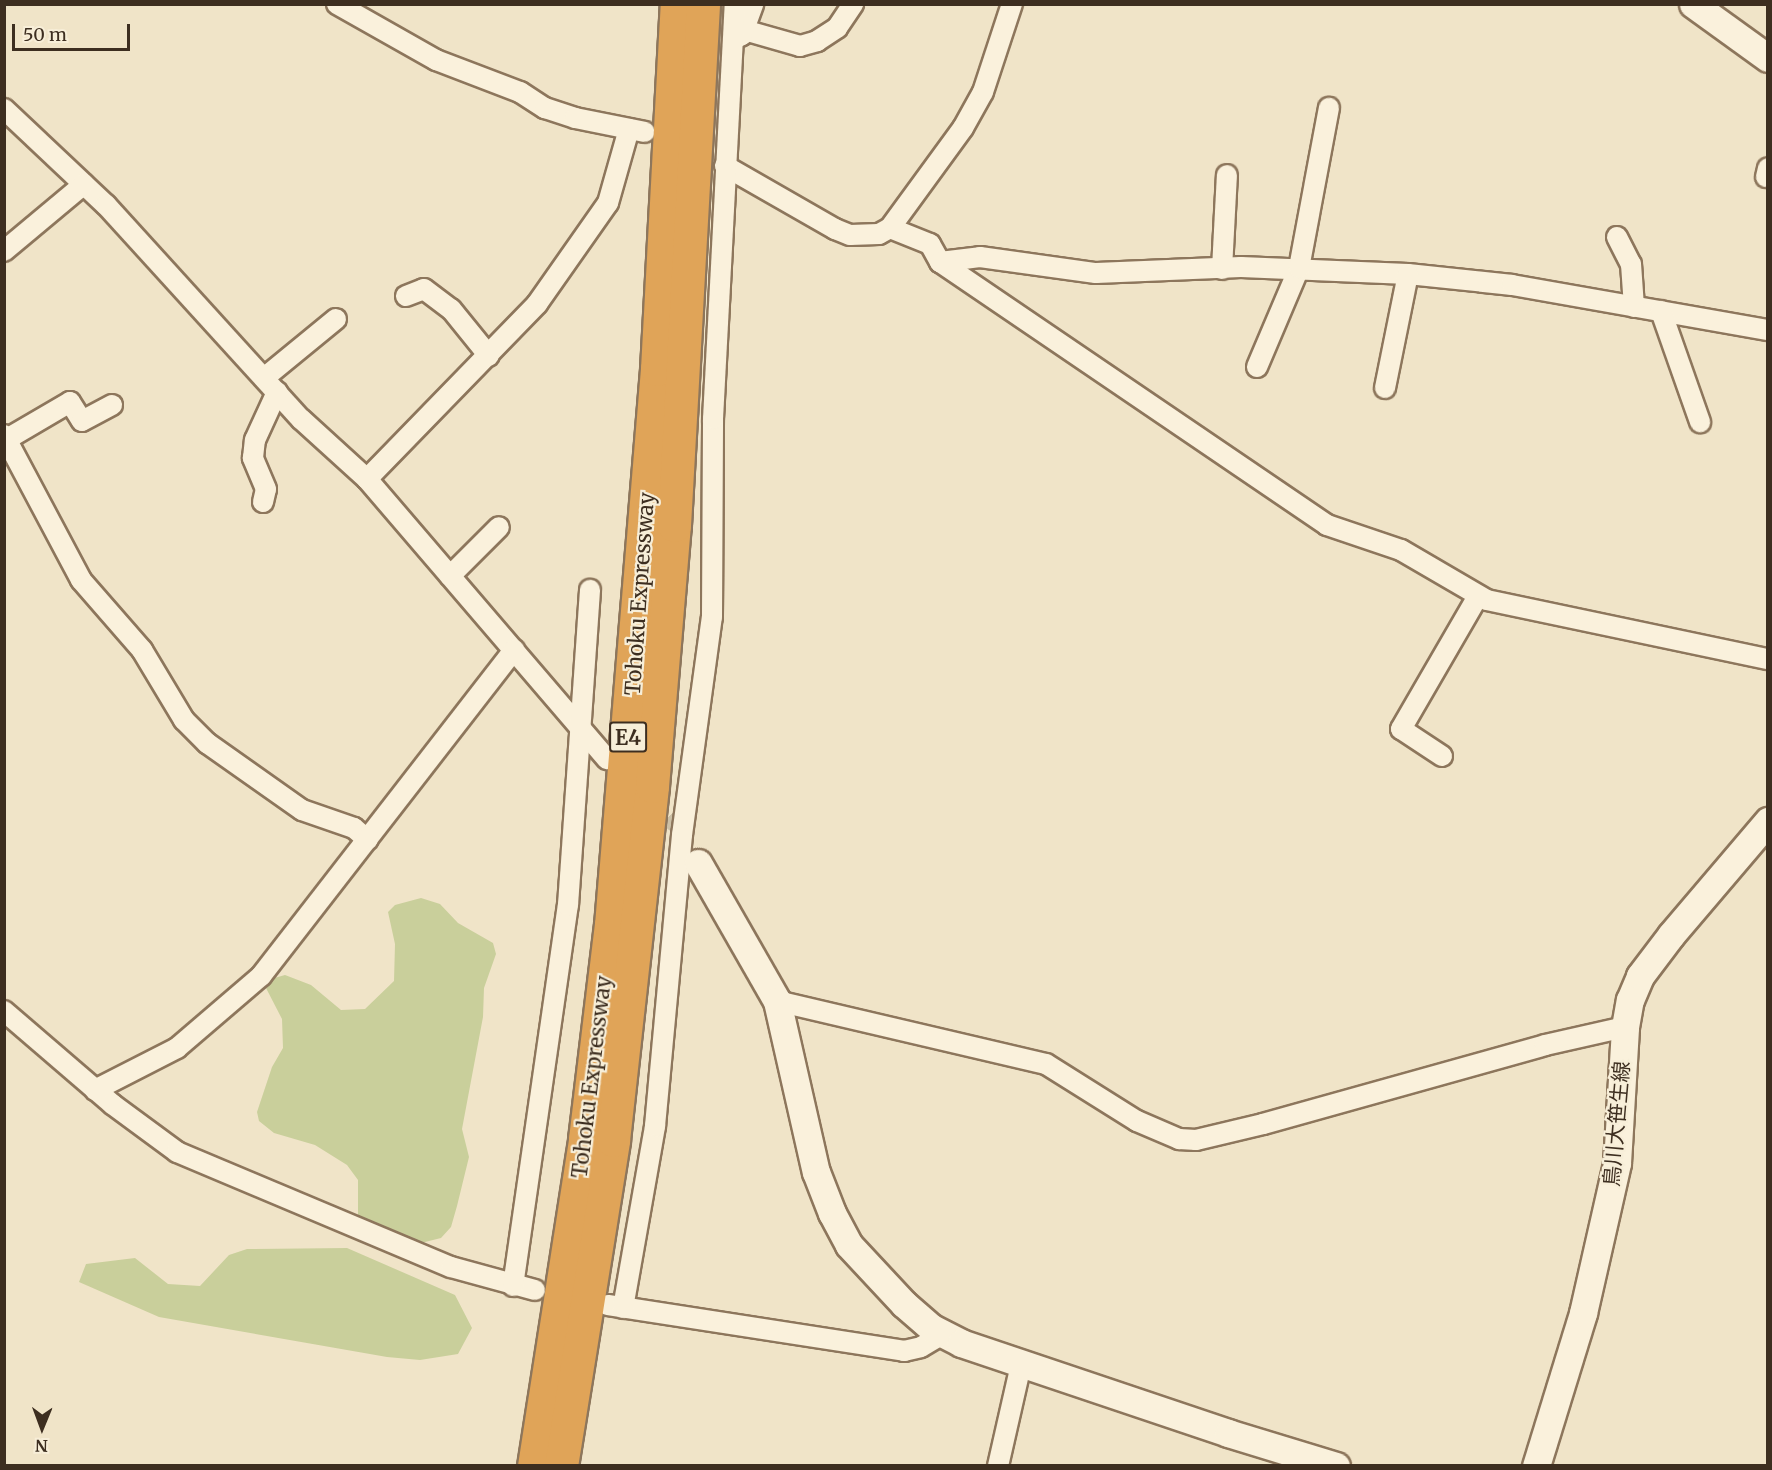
<!DOCTYPE html>
<html>
<head>
<meta charset="utf-8">
<style>
  body { margin:0 }
  #map { position:relative; width:1772px; height:1470px; overflow:hidden; background:#f0e4c8; font-family:Merriweather,"Noto Sans JP",serif }
  div>[style] { position:absolute }
  .green>* { inset:0; background:#c9cf9b }
  .street-tunnel>* { height:20px; margin-top:-10px; transform-origin:0; background:repeating-linear-gradient(90deg,#ccc0a6 0 20px,transparent 0 30px) }
  .roads { filter:drop-shadow(2px 0 #8d765c) drop-shadow(-2px 0 #8d765c) drop-shadow(0 2px #8d765c) drop-shadow(0 -2px #8d765c) }
  .street>* { height:20px; margin:-10px; padding:0 10px; transform-origin:10px; border-radius:10px; background:#faf1dc }
  .secondary>* { height:27px; margin:-13.5px; padding:0 13.5px; transform-origin:13.5px; border-radius:13.5px; background:#faf1dc }
  .highway>* { height:33px; margin:-16.5px; padding:0 16.5px; transform-origin:16.5px; border-radius:16.5px; background:#e0a458 }
  span { translate:-50% -50%; white-space:nowrap; text-align:center; line-height:1.15; -webkit-text-stroke:4.5px #f7eed8; paint-order:stroke }
  .shield-label span { padding:2px 4px; background:#f7eed8; border:2px solid; border-radius:4px; -webkit-text-stroke-width:0 }
  .shield-label { font-size:20px; color:#3d2e20; font-weight:700 }
  .street-label { font-size:21px; color:#3d2e20 }
  .frame { position:absolute; inset:0; border:6px solid #3d2e20; pointer-events:none }
  .north { position:absolute; left:12px; top:1398px; width:60px; height:60px; -webkit-text-stroke:4px #f7eed8; paint-order:stroke; rotate:181deg; font-size:16px; font-weight:700; line-height:24px; text-align:center; color:#3d2e20 }
  .north::after { content:''; display:block; margin:auto; width:21px; height:27px; background:#3d2e20; clip-path:polygon(50% 0,100% 100%,50% 72%,0 100%) }
  .scale { position:absolute; left:12px; top:24px; width:118px; height:27px; box-sizing:border-box; border:3px solid #3d2e20; border-top:0; padding-left:8px; font-size:18px; line-height:21px; white-space:nowrap; color:#3d2e20; -webkit-text-stroke:4px #f7eed8; paint-order:stroke }
</style>
</head>
<body>
<div id="map">
  <div class="green">
    <i style="clip-path:polygon(421px 898px,440px 904px,458px 923px,493px 943px,496px 954px,484px 988px,483px 1017px,462px 1129px,469px 1157px,457px 1206px,451px 1227px,441px 1238px,421px 1243px,403px 1242px,358px 1218px,358px 1180px,347px 1165px,315px 1145px,274px 1133px,259px 1121px,257px 1112px,272px 1067px,283px 1048px,282px 1019px,266px 988px,271px 979px,285px 975px,311px 985px,341px 1010px,365px 1009px,394px 981px,395px 944px,388px 912px,395px 905px)"></i>
    <i style="clip-path:polygon(347px 1248px,455px 1295px,472px 1328px,458px 1354px,420px 1360px,387px 1357px,159px 1317px,79px 1282px,86px 1264px,135px 1258px,168px 1284px,200px 1286px,229px 1255px,247px 1249px)"></i>
  </div>
  <div class="street-tunnel">
    <i style="left:647px;top:796px;width:40px;rotate:43deg"></i>
  </div>
  <div class="roads">
    <div class="street">
      <i style="left:337px;top:4px;width:114px;rotate:29.5deg"></i>
      <i style="left:436px;top:60px;width:90px;rotate:20.9deg"></i>
      <i style="left:520px;top:92px;width:30px;rotate:33deg"></i>
      <i style="left:545px;top:108px;width:32px;rotate:18deg"></i>
      <i style="left:575px;top:118px;width:71px;rotate:11.3deg"></i>
      <i style="left:744px;top:30px;width:58px;rotate:15.9deg"></i>
      <i style="left:800px;top:46px;width:18px;rotate:-16deg"></i>
      <i style="left:817px;top:41px;width:24px;rotate:-33deg"></i>
      <i style="left:837px;top:28px;width:29px;rotate:-56deg"></i>
      <i style="left:736px;top:38px;width:7px;rotate:-27deg"></i>
      <i style="left:742px;top:35px;width:33px;rotate:-70deg"></i>
      <i style="left:4px;top:109px;width:140px;rotate:43.3deg"></i>
      <i style="left:106px;top:205px;width:290px;rotate:47.7deg"></i>
      <i style="left:301px;top:419px;width:89px;rotate:42.3deg"></i>
      <i style="left:367px;top:479px;width:369px;rotate:49.4deg"></i>
      <i style="left:725px;top:166px;width:127px;rotate:29.8deg"></i>
      <i style="left:835px;top:229px;width:16px;rotate:22deg"></i>
      <i style="left:850px;top:235px;width:29px;rotate:-2deg"></i>
      <i style="left:879px;top:234px;width:13px;rotate:-29deg"></i>
      <i style="left:890px;top:228px;width:124px;rotate:-53.9deg"></i>
      <i style="left:963px;top:128px;width:41px;rotate:-60.9deg"></i>
      <i style="left:983px;top:92px;width:93px;rotate:-71.8deg"></i>
      <i style="left:1766px;top:177px;width:9px;rotate:-77deg"></i>
      <i style="left:890px;top:228px;width:43px;rotate:21.8deg"></i>
      <i style="left:930px;top:244px;width:21px;rotate:61deg"></i>
      <i style="left:940px;top:262px;width:40px;rotate:-7.1deg"></i>
      <i style="left:980px;top:257px;width:117px;rotate:7.9deg"></i>
      <i style="left:1096px;top:273px;width:145px;rotate:-2.4deg"></i>
      <i style="left:1241px;top:267px;width:167px;rotate:2.4deg"></i>
      <i style="left:1408px;top:274px;width:105px;rotate:6deg"></i>
      <i style="left:1512px;top:285px;width:260px;rotate:10deg"></i>
      <i style="left:1617px;top:237px;width:30px;rotate:63deg"></i>
      <i style="left:1631px;top:264px;width:43px;rotate:86deg"></i>
      <i style="left:4px;top:251px;width:104px;rotate:-39.9deg"></i>
      <i style="left:940px;top:262px;width:468px;rotate:34.2deg"></i>
      <i style="left:1327px;top:525px;width:78px;rotate:18.7deg"></i>
      <i style="left:1401px;top:550px;width:99px;rotate:30.2deg"></i>
      <i style="left:1487px;top:600px;width:287px;rotate:11.9deg"></i>
      <i style="left:1222px;top:269px;width:94px;rotate:-87deg"></i>
      <i style="left:406px;top:296px;width:19px;rotate:-21deg"></i>
      <i style="left:424px;top:289px;width:34px;rotate:37deg"></i>
      <i style="left:451px;top:309px;width:60px;rotate:51deg"></i>
      <i style="left:1661px;top:311px;width:118px;rotate:70.6deg"></i>
      <i style="left:1257px;top:367px;width:108px;rotate:-67deg"></i>
      <i style="left:1299px;top:268px;width:163px;rotate:-79.4deg"></i>
      <i style="left:264px;top:378px;width:93px;rotate:-39.3deg"></i>
      <i style="left:1385px;top:388px;width:116px;rotate:-78.6deg"></i>
      <i style="left:4px;top:435px;width:164px;rotate:62deg"></i>
      <i style="left:81px;top:580px;width:93px;rotate:48.9deg"></i>
      <i style="left:142px;top:650px;width:82px;rotate:59deg"></i>
      <i style="left:184px;top:720px;width:33px;rotate:45deg"></i>
      <i style="left:207px;top:743px;width:116px;rotate:35.2deg"></i>
      <i style="left:302px;top:810px;width:55px;rotate:19.1deg"></i>
      <i style="left:354px;top:828px;width:18px;rotate:41deg"></i>
      <i style="left:7px;top:439px;width:73px;rotate:-30.4deg"></i>
      <i style="left:70px;top:402px;width:22px;rotate:58deg"></i>
      <i style="left:82px;top:421px;width:34px;rotate:-28deg"></i>
      <i style="left:367px;top:479px;width:244px;rotate:-45.8deg"></i>
      <i style="left:537px;top:304px;width:123px;rotate:-54.9deg"></i>
      <i style="left:608px;top:203px;width:77px;rotate:-74.2deg"></i>
      <i style="left:263px;top:502px;width:13px;rotate:-77deg"></i>
      <i style="left:266px;top:489px;width:34px;rotate:-113deg"></i>
      <i style="left:253px;top:458px;width:18px;rotate:-84deg"></i>
      <i style="left:255px;top:440px;width:53px;rotate:-65.4deg"></i>
      <i style="left:450px;top:576px;width:69px;rotate:-45deg"></i>
      <i style="left:1442px;top:756px;width:49px;rotate:-146.6deg"></i>
      <i style="left:1401px;top:729px;width:154px;rotate:-59.9deg"></i>
      <i style="left:777px;top:1001px;width:276px;rotate:13.2deg"></i>
      <i style="left:1046px;top:1064px;width:107px;rotate:32.1deg"></i>
      <i style="left:1137px;top:1121px;width:46px;rotate:23.2deg"></i>
      <i style="left:1179px;top:1139px;width:17px;rotate:3deg"></i>
      <i style="left:1196px;top:1140px;width:69px;rotate:-13.4deg"></i>
      <i style="left:1263px;top:1124px;width:293px;rotate:-15.6deg"></i>
      <i style="left:1545px;top:1045px;width:82px;rotate:-12.7deg"></i>
      <i style="left:4px;top:1011px;width:143px;rotate:40.7deg"></i>
      <i style="left:112px;top:1104px;width:81px;rotate:36.4deg"></i>
      <i style="left:177px;top:1152px;width:297px;rotate:22.8deg"></i>
      <i style="left:451px;top:1267px;width:87px;rotate:15.3deg"></i>
      <i style="left:95px;top:1090px;width:92px;rotate:-27.1deg"></i>
      <i style="left:177px;top:1048px;width:111px;rotate:-40.6deg"></i>
      <i style="left:261px;top:976px;width:413px;rotate:-52.2deg"></i>
      <i style="left:513px;top:1286px;width:385px;rotate:-81.8deg"></i>
      <i style="left:568px;top:905px;width:316px;rotate:-86deg"></i>
      <i style="left:608px;top:1305px;width:300px;rotate:8.8deg"></i>
      <i style="left:904px;top:1351px;width:17px;rotate:-13deg"></i>
      <i style="left:921px;top:1347px;width:26px;rotate:-31deg"></i>
      <i style="left:623px;top:1308px;width:185px;rotate:-80deg"></i>
      <i style="left:655px;top:1126px;width:292px;rotate:-84.7deg"></i>
      <i style="left:682px;top:835px;width:220px;rotate:-82.2deg"></i>
      <i style="left:712px;top:617px;width:198px;rotate:-89.7deg"></i>
      <i style="left:713px;top:419px;width:416px;rotate:-87deg"></i>
      <i style="left:998px;top:1466px;width:104px;rotate:-77.2deg"></i>
    </div>
    <div class="secondary">
      <i style="left:1693px;top:4px;width:92px;rotate:35.8deg"></i>
      <i style="left:698px;top:863px;width:159px;rotate:60.2deg"></i>
      <i style="left:777px;top:1001px;width:175px;rotate:77.2deg"></i>
      <i style="left:816px;top:1172px;width:44px;rotate:68.7deg"></i>
      <i style="left:832px;top:1213px;width:36px;rotate:62deg"></i>
      <i style="left:849px;top:1245px;width:81px;rotate:47deg"></i>
      <i style="left:904px;top:1304px;width:37px;rotate:41deg"></i>
      <i style="left:932px;top:1328px;width:33px;rotate:27deg"></i>
      <i style="left:961px;top:1343px;width:282px;rotate:18.6deg"></i>
      <i style="left:1228px;top:1433px;width:113px;rotate:17deg"></i>
      <i style="left:1536px;top:1466px;width:160px;rotate:-72.9deg"></i>
      <i style="left:1583px;top:1313px;width:154px;rotate:-77.2deg"></i>
      <i style="left:1617px;top:1163px;width:136px;rotate:-86.6deg"></i>
      <i style="left:1625px;top:1027px;width:27px;rotate:-80deg"></i>
      <i style="left:1630px;top:1000px;width:26px;rotate:-67deg"></i>
      <i style="left:1640px;top:976px;width:51px;rotate:-52.9deg"></i>
      <i style="left:1671px;top:935px;width:150px;rotate:-49.6deg"></i>
    </div>
    <div class="highway">
      <i style="left:534px;top:1466px;width:331px;rotate:-81.1deg"></i>
      <i style="left:585px;top:1139px;width:216px;rotate:-83.1deg"></i>
      <i style="left:611px;top:925px;width:558px;rotate:-85.27deg"></i>
      <i style="left:657px;top:369px;width:366px;rotate:-86.9deg"></i>
      <i style="left:561px;top:1466px;width:330px;rotate:-80.9deg"></i>
      <i style="left:613px;top:1140px;width:356px;rotate:-83.7deg"></i>
      <i style="left:652px;top:786px;width:262px;rotate:-85.2deg"></i>
      <i style="left:674px;top:525px;width:522px;rotate:-86.81deg"></i>
    </div>
  </div>
  <div class="shield-label">
    <span style="left:628px;top:737px">E4</span>
  </div>
  <div class="street-label">
    <span style="left:640px;top:594px;rotate:-86deg">Tohoku Expressway</span>
    <span style="left:592px;top:1077px;rotate:-83deg">Tohoku Expressway</span>
    <span style="left:1617px;top:1124px;rotate:-85deg">鳥川大笹生線</span>
  </div>
  <div class="frame"></div>
  <div class="north">N</div>
  <div class="scale">50 m</div>
</div>
</body>
</html>
